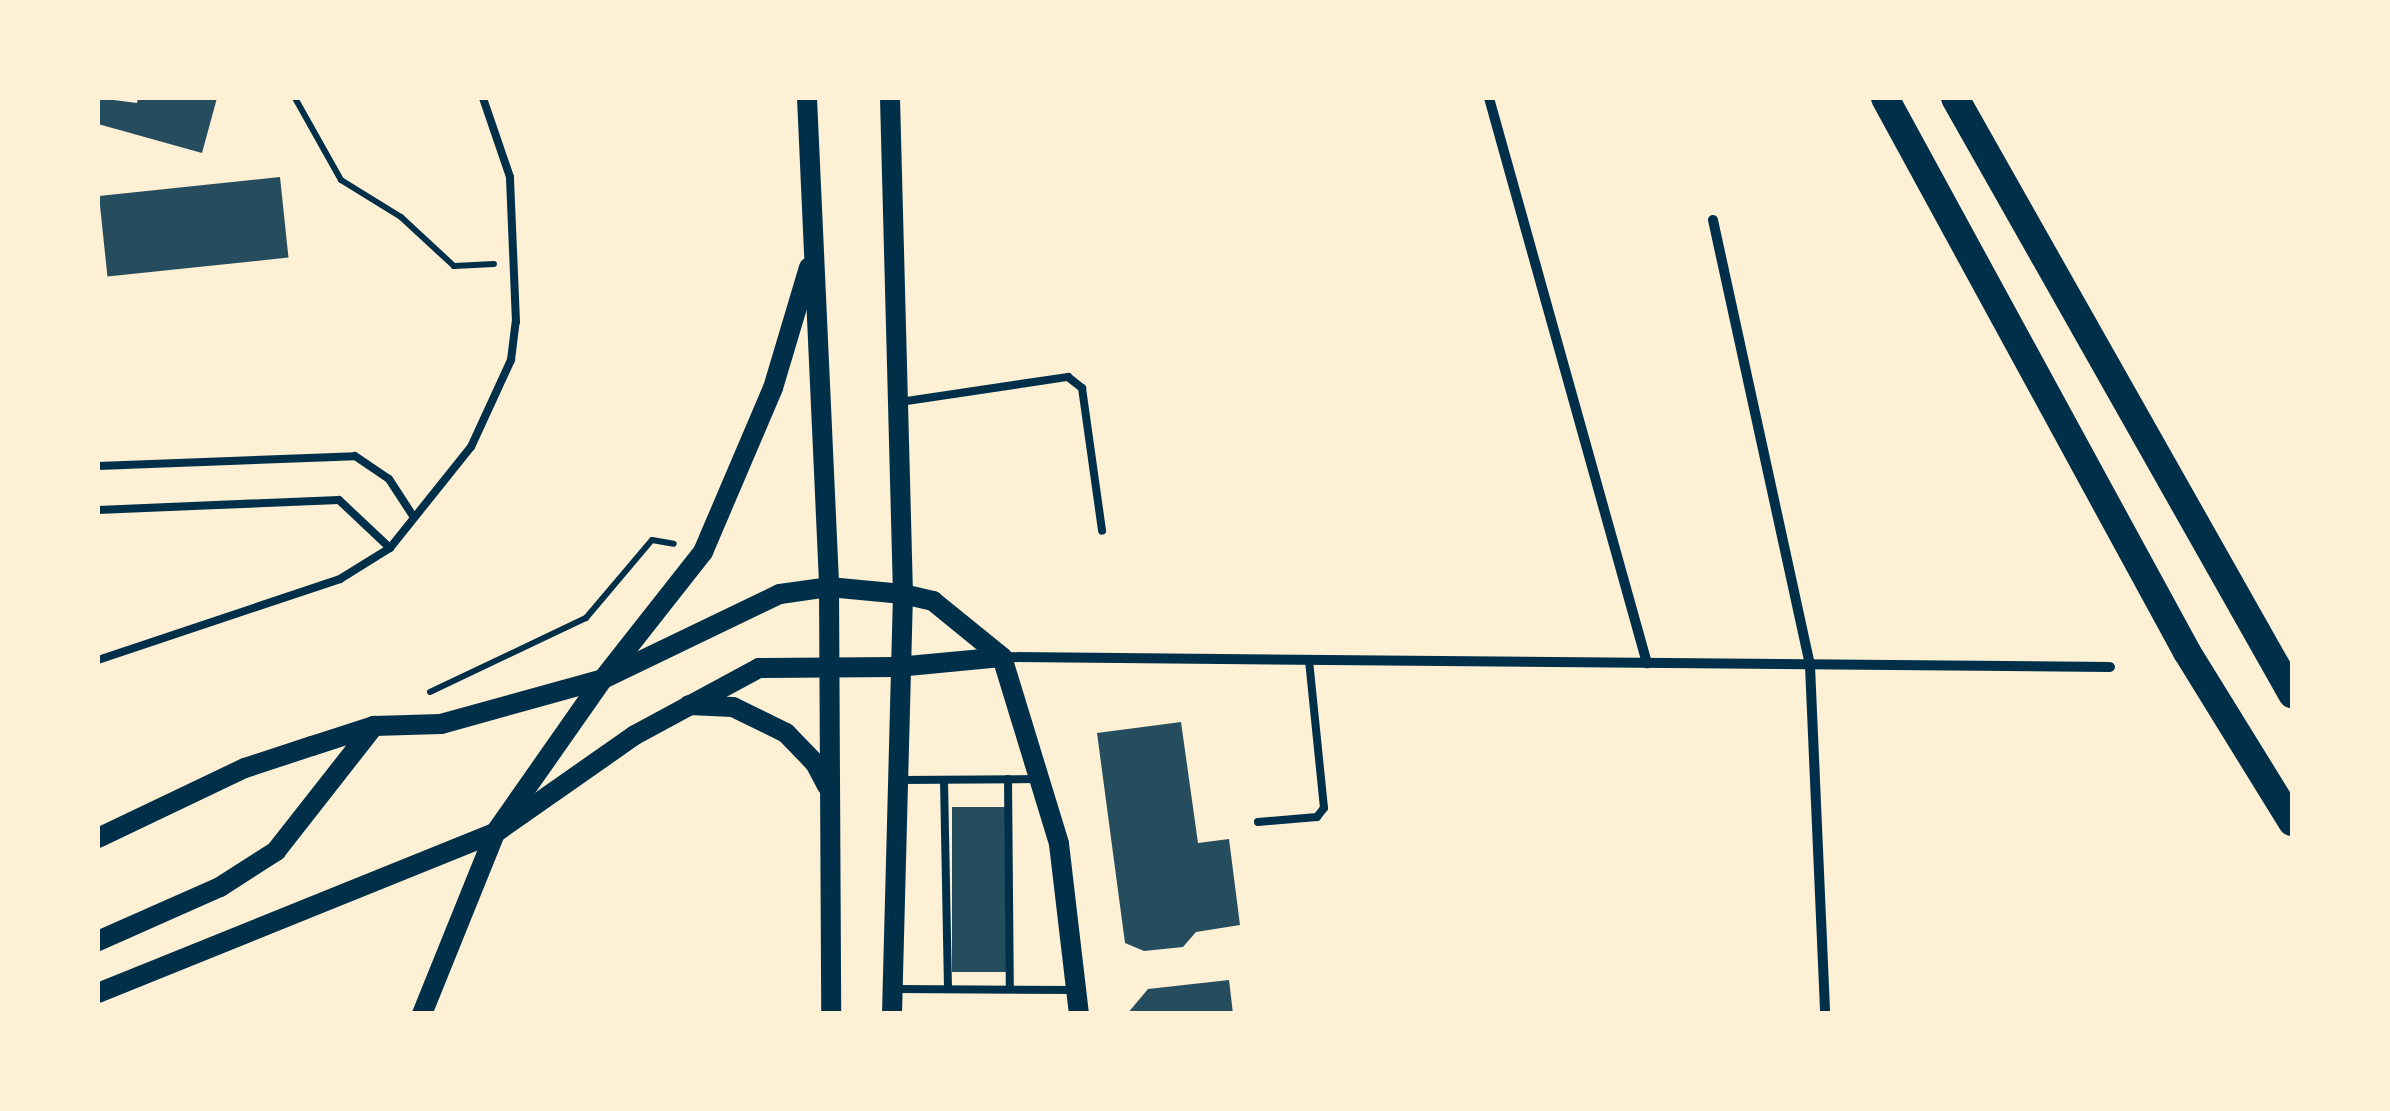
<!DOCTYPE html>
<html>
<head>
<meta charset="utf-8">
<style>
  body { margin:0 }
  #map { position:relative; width:2390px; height:1111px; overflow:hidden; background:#fdf0d5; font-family:"Source Sans 3",sans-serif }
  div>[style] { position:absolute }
  .building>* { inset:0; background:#264d5e; transform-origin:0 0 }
  .path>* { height:6px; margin:-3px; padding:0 3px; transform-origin:3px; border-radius:3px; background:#003049 }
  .service>* { height:8px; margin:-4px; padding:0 4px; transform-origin:4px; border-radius:4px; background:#003049 }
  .minor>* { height:10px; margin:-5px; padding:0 5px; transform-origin:5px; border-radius:5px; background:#003049 }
  .secondary>* { height:20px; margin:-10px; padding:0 10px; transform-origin:10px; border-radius:10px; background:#003049 }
  .trunk>* { height:28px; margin:-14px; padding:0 14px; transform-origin:14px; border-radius:14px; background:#003049 }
  span { translate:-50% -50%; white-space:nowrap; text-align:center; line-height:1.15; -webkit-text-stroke:10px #fdf0d5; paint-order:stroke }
  .frame { position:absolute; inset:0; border:100px solid #fdf0d5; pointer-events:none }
</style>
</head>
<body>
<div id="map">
  <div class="building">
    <i style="clip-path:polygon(98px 98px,137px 103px,138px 98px,217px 98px,202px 153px,98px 124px)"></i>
    <i style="left:280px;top:177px;width:81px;height:182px;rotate:84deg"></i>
    <i style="clip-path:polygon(1181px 722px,1198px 843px,1229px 839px,1240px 925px,1196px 932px,1183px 947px,1144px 951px,1125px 943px,1097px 733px)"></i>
    <i style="left:952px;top:807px;width:55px;height:165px"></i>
    <i style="clip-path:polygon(1229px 980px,1233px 1014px,1127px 1014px,1148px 989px)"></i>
  </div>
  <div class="path">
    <i style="left:295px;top:98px;width:94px;rotate:60.7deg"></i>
    <i style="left:341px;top:180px;width:70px;rotate:31.7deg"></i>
    <i style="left:401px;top:217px;width:72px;rotate:42.8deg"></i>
    <i style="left:454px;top:266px;width:40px;rotate:-2.9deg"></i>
    <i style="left:430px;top:692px;width:173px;rotate:-25.4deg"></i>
    <i style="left:586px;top:618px;width:102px;rotate:-49.8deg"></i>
    <i style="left:652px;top:540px;width:22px;rotate:10deg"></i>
  </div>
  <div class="service">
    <i style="left:900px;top:402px;width:170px;rotate:-8.5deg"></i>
    <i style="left:1068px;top:377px;width:18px;rotate:38deg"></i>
    <i style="left:1082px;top:388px;width:144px;rotate:82deg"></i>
    <i style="left:98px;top:466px;width:257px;rotate:-2.2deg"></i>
    <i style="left:355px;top:456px;width:41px;rotate:34.1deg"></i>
    <i style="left:389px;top:479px;width:44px;rotate:57deg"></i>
    <i style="left:98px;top:510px;width:241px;rotate:-2.4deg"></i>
    <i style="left:339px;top:500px;width:70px;rotate:43.3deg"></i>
    <i style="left:98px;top:660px;width:255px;rotate:-18.5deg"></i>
    <i style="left:340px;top:579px;width:59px;rotate:-31.8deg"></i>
    <i style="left:390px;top:548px;width:129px;rotate:-51.3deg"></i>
    <i style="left:471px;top:447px;width:96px;rotate:-65.3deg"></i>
    <i style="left:511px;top:360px;width:38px;rotate:-83deg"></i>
    <i style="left:516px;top:322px;width:145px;rotate:-92.4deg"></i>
    <i style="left:510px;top:177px;width:83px;rotate:-108.9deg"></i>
    <i style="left:1008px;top:779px;width:210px;rotate:89.5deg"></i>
    <i style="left:900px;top:780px;width:136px;rotate:-0.4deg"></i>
    <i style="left:944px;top:780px;width:209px;rotate:88.9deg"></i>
    <i style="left:1258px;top:822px;width:59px;rotate:-4.8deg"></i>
    <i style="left:1317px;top:817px;width:11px;rotate:-52deg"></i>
    <i style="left:1324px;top:808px;width:148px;rotate:-95.8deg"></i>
    <i style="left:896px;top:989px;width:176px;rotate:0.3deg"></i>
  </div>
  <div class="minor">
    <i style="left:1489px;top:98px;width:587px;rotate:74.38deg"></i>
    <i style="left:1713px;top:220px;width:456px;rotate:77.7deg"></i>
    <i style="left:1810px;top:666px;width:348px;rotate:87.5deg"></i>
    <i style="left:1003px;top:657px;width:1107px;rotate:0.52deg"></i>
  </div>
  <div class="secondary">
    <i style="left:807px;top:98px;width:489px;rotate:87.4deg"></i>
    <i style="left:829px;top:587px;width:427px;rotate:89.7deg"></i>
    <i style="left:890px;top:98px;width:496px;rotate:88.5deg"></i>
    <i style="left:903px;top:594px;width:420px;rotate:91.5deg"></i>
    <i style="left:689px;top:705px;width:44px;rotate:2.6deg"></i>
    <i style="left:733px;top:707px;width:59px;rotate:26.1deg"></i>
    <i style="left:786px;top:733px;width:42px;rotate:46deg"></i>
    <i style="left:815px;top:763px;width:26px;rotate:62deg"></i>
    <i style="left:98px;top:838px;width:163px;rotate:-25.5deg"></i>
    <i style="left:245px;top:768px;width:71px;rotate:-18.2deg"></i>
    <i style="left:312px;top:746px;width:65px;rotate:-17.9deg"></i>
    <i style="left:374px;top:726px;width:67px;rotate:-1.7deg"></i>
    <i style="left:441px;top:724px;width:168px;rotate:-15.5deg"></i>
    <i style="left:603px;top:679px;width:196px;rotate:-25.7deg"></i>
    <i style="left:780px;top:594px;width:49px;rotate:-8.1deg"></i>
    <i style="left:829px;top:587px;width:74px;rotate:5.4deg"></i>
    <i style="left:903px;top:594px;width:31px;rotate:13deg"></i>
    <i style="left:933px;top:601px;width:89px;rotate:39.1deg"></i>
    <i style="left:1002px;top:657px;width:195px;rotate:73deg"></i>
    <i style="left:1059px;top:844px;width:171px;rotate:83.3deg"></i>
    <i style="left:98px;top:941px;width:133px;rotate:-23.9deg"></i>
    <i style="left:220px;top:887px;width:67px;rotate:-32.7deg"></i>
    <i style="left:276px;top:851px;width:159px;rotate:-51.9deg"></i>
    <i style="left:98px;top:993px;width:428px;rotate:-22deg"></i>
    <i style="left:495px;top:833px;width:171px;rotate:-35deg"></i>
    <i style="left:635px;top:735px;width:141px;rotate:-28.4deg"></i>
    <i style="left:759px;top:668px;width:138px;rotate:-0.4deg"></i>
    <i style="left:897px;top:667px;width:105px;rotate:-5.4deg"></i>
    <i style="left:422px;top:1014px;width:195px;rotate:-68deg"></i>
    <i style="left:495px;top:833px;width:188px;rotate:-55deg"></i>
    <i style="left:603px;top:679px;width:162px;rotate:-51.8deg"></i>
    <i style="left:703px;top:552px;width:178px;rotate:-66.9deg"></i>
    <i style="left:773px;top:388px;width:126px;rotate:-73.4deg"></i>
  </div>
  <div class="trunk">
    <i style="left:1885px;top:98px;width:631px;rotate:61.4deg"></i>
    <i style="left:2187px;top:652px;width:200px;rotate:58.3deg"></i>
    <i style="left:1955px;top:98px;width:685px;rotate:60.51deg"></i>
  </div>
  <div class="frame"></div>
</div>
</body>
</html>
